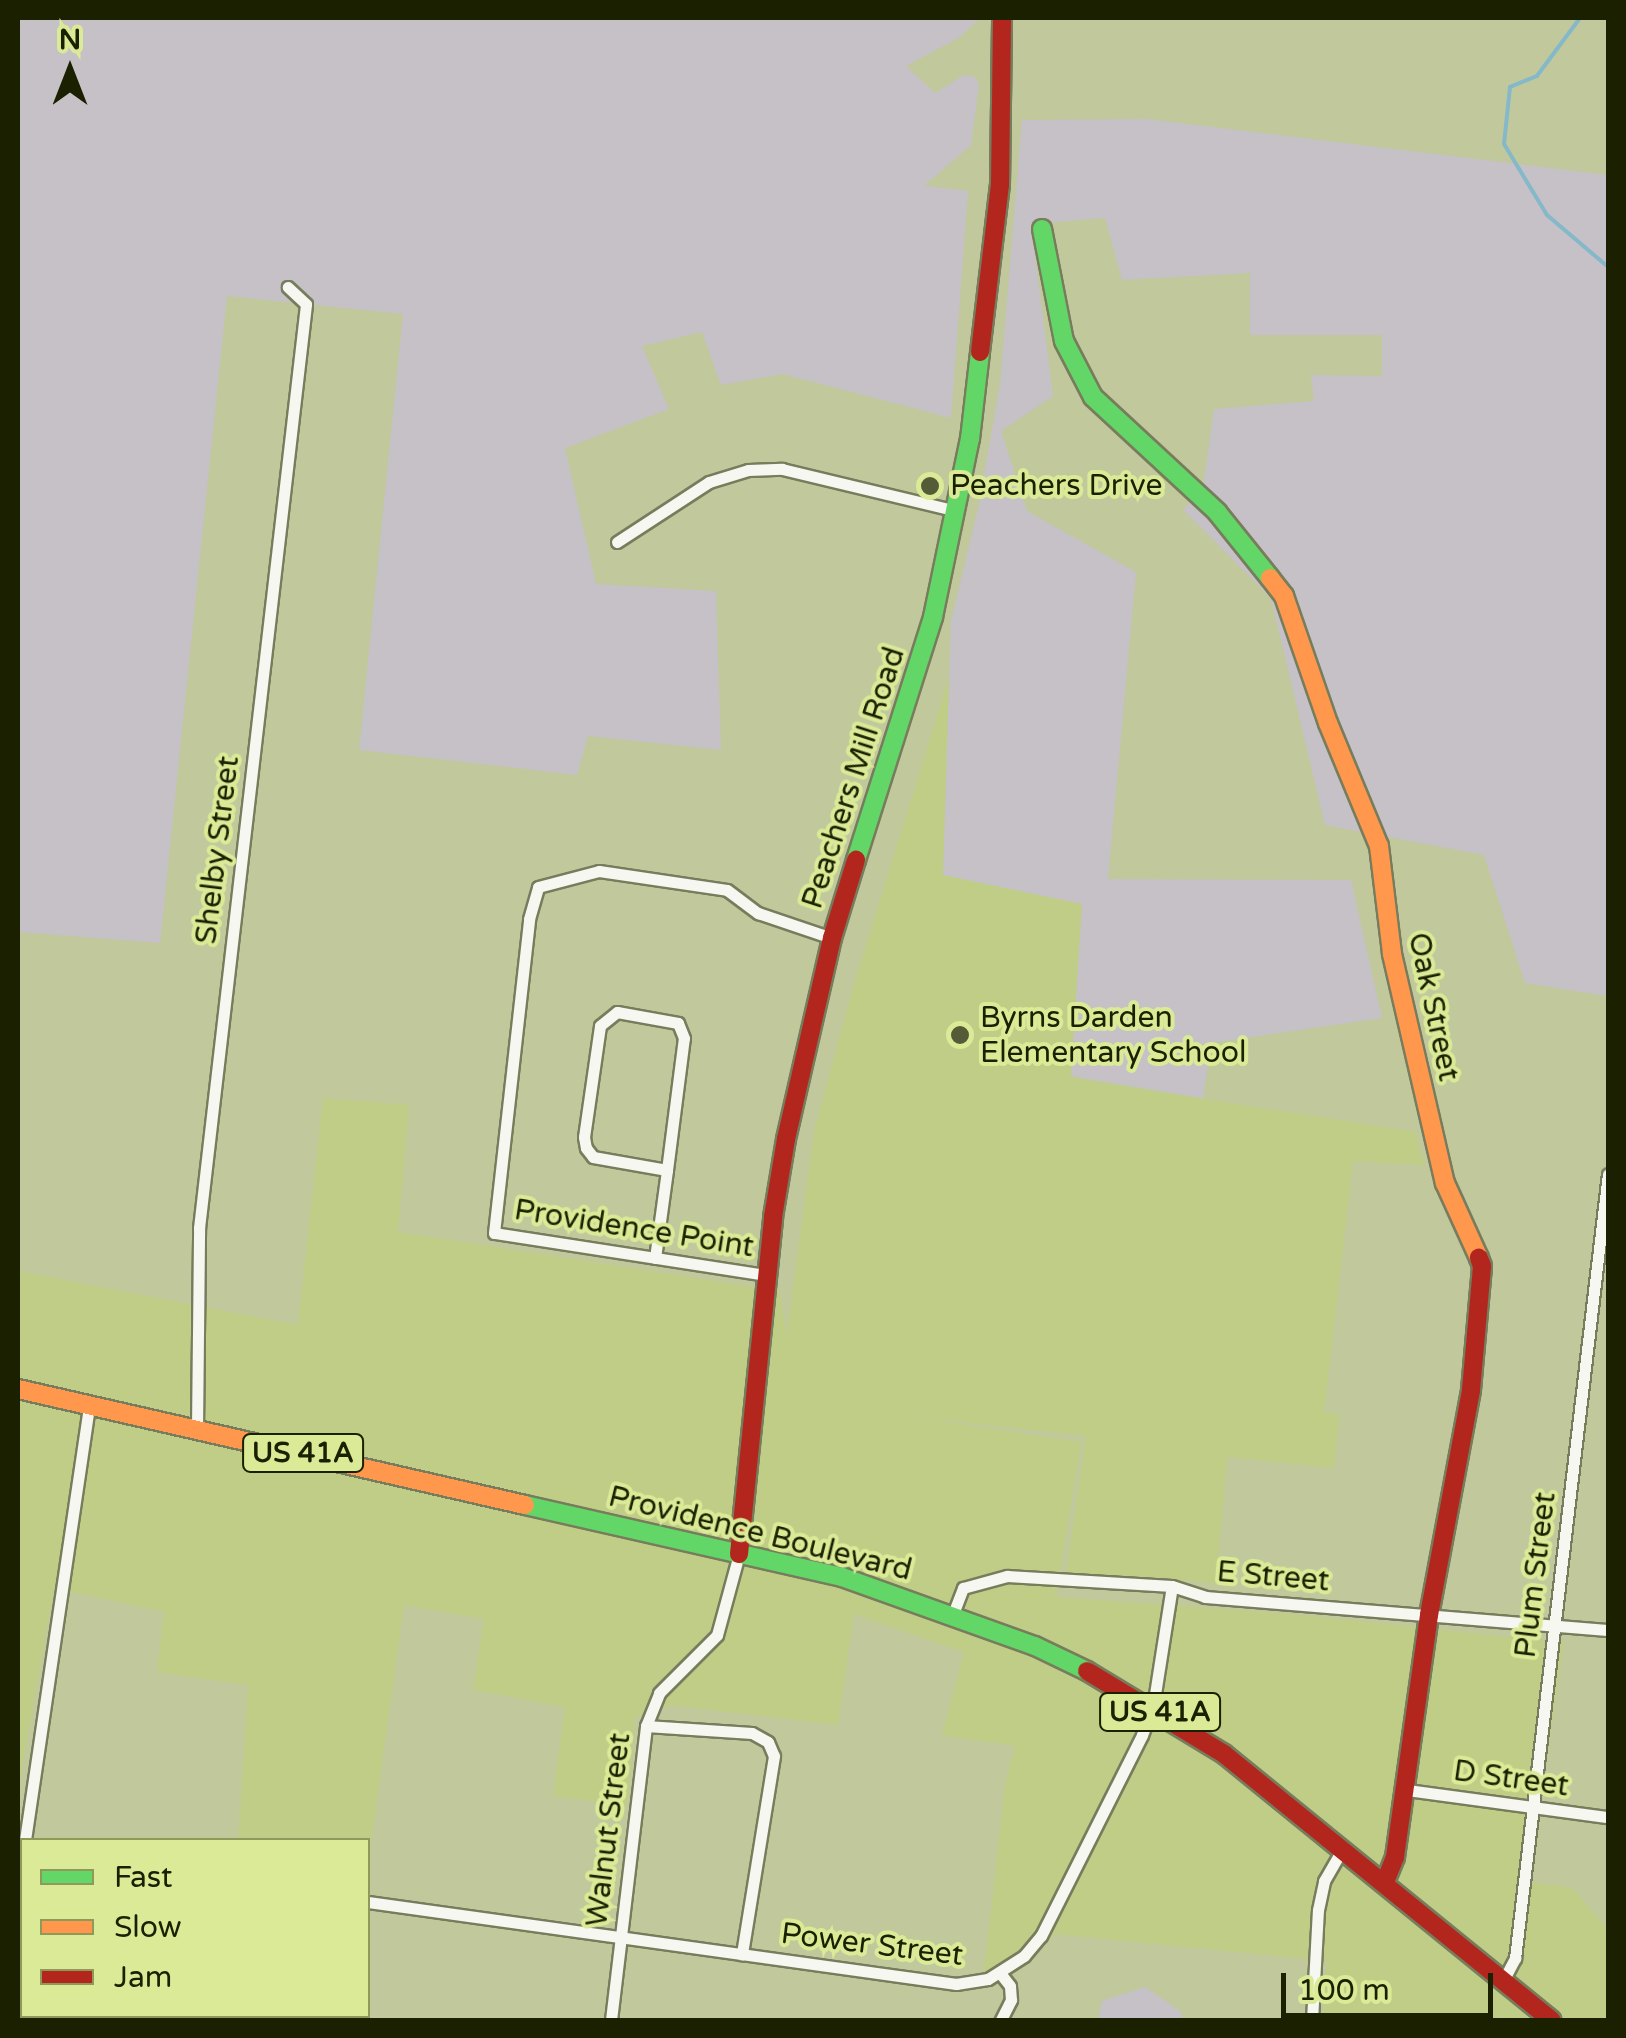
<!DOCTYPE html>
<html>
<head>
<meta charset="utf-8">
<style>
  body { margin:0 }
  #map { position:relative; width:1626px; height:2038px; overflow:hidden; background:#c1c99c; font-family:"Varela Round",sans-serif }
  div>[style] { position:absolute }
  .built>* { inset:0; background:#c0cd87 }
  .green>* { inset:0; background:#c5c1c6 }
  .stream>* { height:4px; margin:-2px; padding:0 2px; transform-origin:2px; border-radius:2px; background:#85b8c8 }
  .roads { filter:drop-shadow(2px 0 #777d5c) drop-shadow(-2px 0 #777d5c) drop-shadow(0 2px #777d5c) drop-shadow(0 -2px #777d5c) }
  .street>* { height:11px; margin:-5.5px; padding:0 5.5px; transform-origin:5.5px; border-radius:5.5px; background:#f6f7f0 }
  .fast>* { height:18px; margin:-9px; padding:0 9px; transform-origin:9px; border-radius:9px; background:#63d668 }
  .slow>* { height:18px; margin:-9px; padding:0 9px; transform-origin:9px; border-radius:9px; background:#ff974d }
  .jam>* { height:18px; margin:-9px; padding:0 9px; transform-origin:9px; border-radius:9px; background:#b3261e }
  .dots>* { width:28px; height:28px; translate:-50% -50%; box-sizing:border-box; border:5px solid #daea96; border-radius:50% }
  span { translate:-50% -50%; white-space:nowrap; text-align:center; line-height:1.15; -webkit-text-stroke:8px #daea96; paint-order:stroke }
  .shield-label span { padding:2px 8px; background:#daea96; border:2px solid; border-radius:8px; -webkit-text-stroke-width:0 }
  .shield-label { font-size:28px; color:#1b2000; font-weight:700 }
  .poi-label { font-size:30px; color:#1b2000 }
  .left { translate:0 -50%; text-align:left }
  .street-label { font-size:30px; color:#1b2000 }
  .frame { position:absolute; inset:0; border:20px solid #1b2000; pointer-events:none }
  .legend { position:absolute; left:20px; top:1838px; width:350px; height:180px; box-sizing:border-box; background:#daea96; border:2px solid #8e995a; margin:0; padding:12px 18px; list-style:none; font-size:30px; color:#1b2000 }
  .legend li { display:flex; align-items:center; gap:20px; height:50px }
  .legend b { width:50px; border:2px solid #8e995a }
  .north { position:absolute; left:20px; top:20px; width:100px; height:100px; -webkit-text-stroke:8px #daea96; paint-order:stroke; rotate:0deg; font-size:28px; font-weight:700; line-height:40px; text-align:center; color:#1b2000 }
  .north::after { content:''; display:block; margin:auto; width:35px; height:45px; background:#1b2000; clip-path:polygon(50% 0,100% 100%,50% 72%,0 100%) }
  .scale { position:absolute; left:1281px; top:1973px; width:212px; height:45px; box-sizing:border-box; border:5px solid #1b2000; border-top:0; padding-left:12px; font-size:30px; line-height:35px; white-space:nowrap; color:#1b2000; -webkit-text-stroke:8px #daea96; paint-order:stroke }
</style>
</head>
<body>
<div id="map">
  <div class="built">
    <i style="clip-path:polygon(954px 661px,1118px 677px,1076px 1079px,1415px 1132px,1425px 1165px,1353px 1161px,1324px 1412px,1339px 1415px,1334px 1468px,1227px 1457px,1216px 1583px,1066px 1573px,1086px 1436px,912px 1417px,1081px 1442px,1056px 1597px,1290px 1614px,1564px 1643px,1529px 1882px,1572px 1888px,1608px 1929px,1608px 2020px,1323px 2020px,1327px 1961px,1055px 1934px,1025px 1967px,988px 1988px,984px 1972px,1005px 1785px,1015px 1746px,942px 1735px,964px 1652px,854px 1614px,838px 1725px,670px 1705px,635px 1717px,627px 1806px,553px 1796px,565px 1707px,473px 1690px,484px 1619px,404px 1605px,368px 1864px,368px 1840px,238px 1840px,248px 1685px,157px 1672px,164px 1612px,54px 1588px,18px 1791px,18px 1271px,298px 1325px,323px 1098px,409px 1105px,398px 1232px,779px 1291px,787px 1334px,814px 1133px,852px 991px)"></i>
  </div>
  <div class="green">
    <i style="clip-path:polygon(18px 18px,980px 18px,960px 37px,906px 66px,935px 93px,964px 75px,975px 77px,979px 85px,971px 145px,924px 186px,968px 191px,951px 418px,783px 374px,721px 385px,702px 332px,642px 346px,669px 409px,565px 448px,596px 584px,716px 591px,721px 750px,588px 736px,577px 775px,359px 750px,403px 314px,227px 296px,160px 943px,18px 932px)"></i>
    <i style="clip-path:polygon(1147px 119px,1608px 175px,1608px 996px,1525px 983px,1484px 855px,1325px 825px,1271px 598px,1183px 510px,1203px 487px,1214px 409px,1314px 401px,1311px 375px,1382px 376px,1382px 335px,1250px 335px,1250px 273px,1122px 280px,1105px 218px,1031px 224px,1053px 396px,1001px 431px,1027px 511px,1136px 572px,1108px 879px,1351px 880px,1382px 1018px,1211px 1043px,1203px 1098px,1071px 1076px,1082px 904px,943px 875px,951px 621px,978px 509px,1000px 385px,1022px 120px)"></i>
    <i style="clip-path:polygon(1145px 1987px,1181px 2012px,1183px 2020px,1098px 2020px,1102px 2001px)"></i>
  </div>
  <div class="stream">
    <i style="left:1580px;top:18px;width:72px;rotate:126.6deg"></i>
    <i style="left:1537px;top:76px;width:29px;rotate:158deg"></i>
    <i style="left:1510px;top:87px;width:57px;rotate:96deg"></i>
    <i style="left:1504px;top:144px;width:83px;rotate:58.8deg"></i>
    <i style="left:1547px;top:215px;width:80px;rotate:40.4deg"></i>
  </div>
  <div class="roads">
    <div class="street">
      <i style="left:617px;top:542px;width:110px;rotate:-33.1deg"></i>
      <i style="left:709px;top:482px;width:41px;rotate:-17.1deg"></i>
      <i style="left:748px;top:470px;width:34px;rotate:-2deg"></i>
      <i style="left:782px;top:469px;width:180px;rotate:13.5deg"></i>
      <i style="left:655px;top:1258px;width:89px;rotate:-82.2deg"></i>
      <i style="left:667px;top:1170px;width:133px;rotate:-82.7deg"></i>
      <i style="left:684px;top:1038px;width:16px;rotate:-112deg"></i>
      <i style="left:678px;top:1023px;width:62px;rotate:-169.8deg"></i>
      <i style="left:617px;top:1012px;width:22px;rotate:141deg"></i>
      <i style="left:600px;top:1026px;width:112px;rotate:98.2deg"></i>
      <i style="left:584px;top:1137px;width:11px;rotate:80deg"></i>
      <i style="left:586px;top:1148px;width:11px;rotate:52deg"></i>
      <i style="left:593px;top:1157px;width:75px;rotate:10deg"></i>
      <i style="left:766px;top:1275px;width:275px;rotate:-171.2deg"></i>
      <i style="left:494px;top:1233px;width:316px;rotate:-83.6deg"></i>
      <i style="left:529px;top:919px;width:33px;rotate:-74deg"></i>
      <i style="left:538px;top:887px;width:63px;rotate:-14.7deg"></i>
      <i style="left:599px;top:871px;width:129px;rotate:8.4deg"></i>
      <i style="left:727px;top:890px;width:39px;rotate:37deg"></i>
      <i style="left:758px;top:913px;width:78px;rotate:18.7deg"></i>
      <i style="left:197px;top:1429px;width:201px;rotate:-89.4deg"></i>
      <i style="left:199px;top:1228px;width:930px;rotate:-83.39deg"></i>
      <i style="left:306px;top:304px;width:25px;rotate:-137deg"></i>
      <i style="left:953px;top:1614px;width:28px;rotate:-69deg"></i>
      <i style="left:963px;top:1588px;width:46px;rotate:-15.3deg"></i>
      <i style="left:1007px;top:1576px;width:165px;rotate:3.5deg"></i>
      <i style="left:1172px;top:1586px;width:35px;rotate:18deg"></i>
      <i style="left:1205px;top:1597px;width:404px;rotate:4.7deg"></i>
      <i style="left:646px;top:1726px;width:106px;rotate:3.8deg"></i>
      <i style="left:752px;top:1733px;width:18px;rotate:29deg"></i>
      <i style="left:768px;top:1742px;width:15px;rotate:67deg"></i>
      <i style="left:774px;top:1756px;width:201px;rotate:99.2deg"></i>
      <i style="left:1407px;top:1790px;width:203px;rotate:7.7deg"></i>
      <i style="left:25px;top:1840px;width:440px;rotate:-81.6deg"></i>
      <i style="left:18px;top:1860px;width:4px;rotate:14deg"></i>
      <i style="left:368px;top:1902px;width:594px;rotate:7.94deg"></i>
      <i style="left:956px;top:1984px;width:32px;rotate:-9deg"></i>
      <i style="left:988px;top:1979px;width:43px;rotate:-32.6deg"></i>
      <i style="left:1024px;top:1956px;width:26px;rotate:-50deg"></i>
      <i style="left:1041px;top:1936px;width:225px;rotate:-63.3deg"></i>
      <i style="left:1142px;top:1735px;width:30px;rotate:-69deg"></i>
      <i style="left:1153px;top:1707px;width:122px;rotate:-81.1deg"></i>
      <i style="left:1000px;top:1973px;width:16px;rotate:52deg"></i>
      <i style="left:1010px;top:1986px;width:14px;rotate:86deg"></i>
      <i style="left:1011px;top:2000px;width:22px;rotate:117deg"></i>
      <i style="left:1504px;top:1979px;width:24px;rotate:-62deg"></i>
      <i style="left:1515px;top:1958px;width:789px;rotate:-83.24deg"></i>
      <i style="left:611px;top:2020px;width:296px;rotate:-83.2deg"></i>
      <i style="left:646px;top:1726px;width:35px;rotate:-68deg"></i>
      <i style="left:659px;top:1693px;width:82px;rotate:-45deg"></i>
      <i style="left:717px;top:1635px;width:84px;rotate:-74.8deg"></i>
      <i style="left:1312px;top:2020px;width:110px;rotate:-86.9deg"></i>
      <i style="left:1318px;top:1910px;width:30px;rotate:-78deg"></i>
      <i style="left:1324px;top:1881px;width:36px;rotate:-60deg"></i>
    </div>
    <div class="fast">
      <i style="left:1042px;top:229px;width:114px;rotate:78.9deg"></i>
      <i style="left:1064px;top:341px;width:63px;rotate:62.6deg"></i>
      <i style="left:1093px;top:397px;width:169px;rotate:42.8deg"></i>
      <i style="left:1217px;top:512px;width:85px;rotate:51.2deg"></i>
      <i style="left:856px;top:860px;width:255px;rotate:-72.4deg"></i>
      <i style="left:933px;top:617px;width:182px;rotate:-78.3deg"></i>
      <i style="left:970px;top:439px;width:88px;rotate:-83.4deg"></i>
      <i style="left:525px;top:1505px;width:325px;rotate:12.8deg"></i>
      <i style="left:842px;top:1577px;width:205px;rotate:19.7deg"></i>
      <i style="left:1035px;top:1646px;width:58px;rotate:25.7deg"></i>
    </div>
    <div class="slow">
      <i style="left:1270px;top:578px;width:23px;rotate:52deg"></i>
      <i style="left:1284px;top:596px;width:134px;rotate:70.9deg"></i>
      <i style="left:1328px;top:723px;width:133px;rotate:67.5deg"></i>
      <i style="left:1379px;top:846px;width:109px;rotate:83.1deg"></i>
      <i style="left:1392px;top:954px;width:235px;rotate:77deg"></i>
      <i style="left:1445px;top:1183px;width:82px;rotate:65.6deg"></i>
      <i style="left:18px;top:1389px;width:520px;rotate:12.89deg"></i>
    </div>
    <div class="jam">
      <i style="left:980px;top:352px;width:168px;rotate:-83.2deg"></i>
      <i style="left:1000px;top:185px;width:167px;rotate:-89.3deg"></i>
      <i style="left:739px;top:1554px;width:339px;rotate:-84.2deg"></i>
      <i style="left:773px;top:1217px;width:79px;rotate:-80.5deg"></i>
      <i style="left:786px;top:1139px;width:206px;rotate:-77.1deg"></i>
      <i style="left:832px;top:938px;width:82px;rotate:-72.9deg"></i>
      <i style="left:1087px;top:1671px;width:160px;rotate:31.2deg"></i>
      <i style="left:1224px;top:1754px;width:422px;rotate:39.1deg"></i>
      <i style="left:1385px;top:1882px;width:27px;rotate:-68deg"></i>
      <i style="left:1395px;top:1857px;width:244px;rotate:-82deg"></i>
      <i style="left:1429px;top:1615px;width:229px;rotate:-79.4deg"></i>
      <i style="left:1471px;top:1390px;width:124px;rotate:-84.9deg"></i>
      <i style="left:1482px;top:1266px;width:9px;rotate:-111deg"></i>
    </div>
  </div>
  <div class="dots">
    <i style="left:930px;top:486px;background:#555b37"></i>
    <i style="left:960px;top:1035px;background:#555b37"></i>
  </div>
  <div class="shield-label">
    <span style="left:303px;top:1453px">US 41A</span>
    <span style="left:1160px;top:1712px">US 41A</span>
  </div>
  <div class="poi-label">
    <span class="left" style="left:950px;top:486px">Peachers Drive</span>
    <span class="left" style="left:980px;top:1035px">Byrns Darden<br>Elementary School</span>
  </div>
  <div class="street-label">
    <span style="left:854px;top:778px;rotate:-72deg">Peachers Mill Road</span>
    <span style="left:218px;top:850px;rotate:-83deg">Shelby Street</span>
    <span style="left:1433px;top:1007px;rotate:78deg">Oak Street</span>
    <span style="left:634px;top:1229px;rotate:9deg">Providence Point</span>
    <span style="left:760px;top:1534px;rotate:14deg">Providence Boulevard</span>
    <span style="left:1536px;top:1575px;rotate:-83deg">Plum Street</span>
    <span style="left:1273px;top:1577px;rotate:5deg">E Street</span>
    <span style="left:1511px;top:1779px;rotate:8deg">D Street</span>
    <span style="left:609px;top:1830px;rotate:-83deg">Walnut Street</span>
    <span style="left:872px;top:1945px;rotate:7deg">Power Street</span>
  </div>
  <div class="frame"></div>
  <ul class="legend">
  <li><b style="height:12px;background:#63d668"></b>Fast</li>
  <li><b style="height:12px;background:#ff974d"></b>Slow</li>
  <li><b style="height:12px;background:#b3261e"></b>Jam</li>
  </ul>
  <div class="north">N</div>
  <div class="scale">100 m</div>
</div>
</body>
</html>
